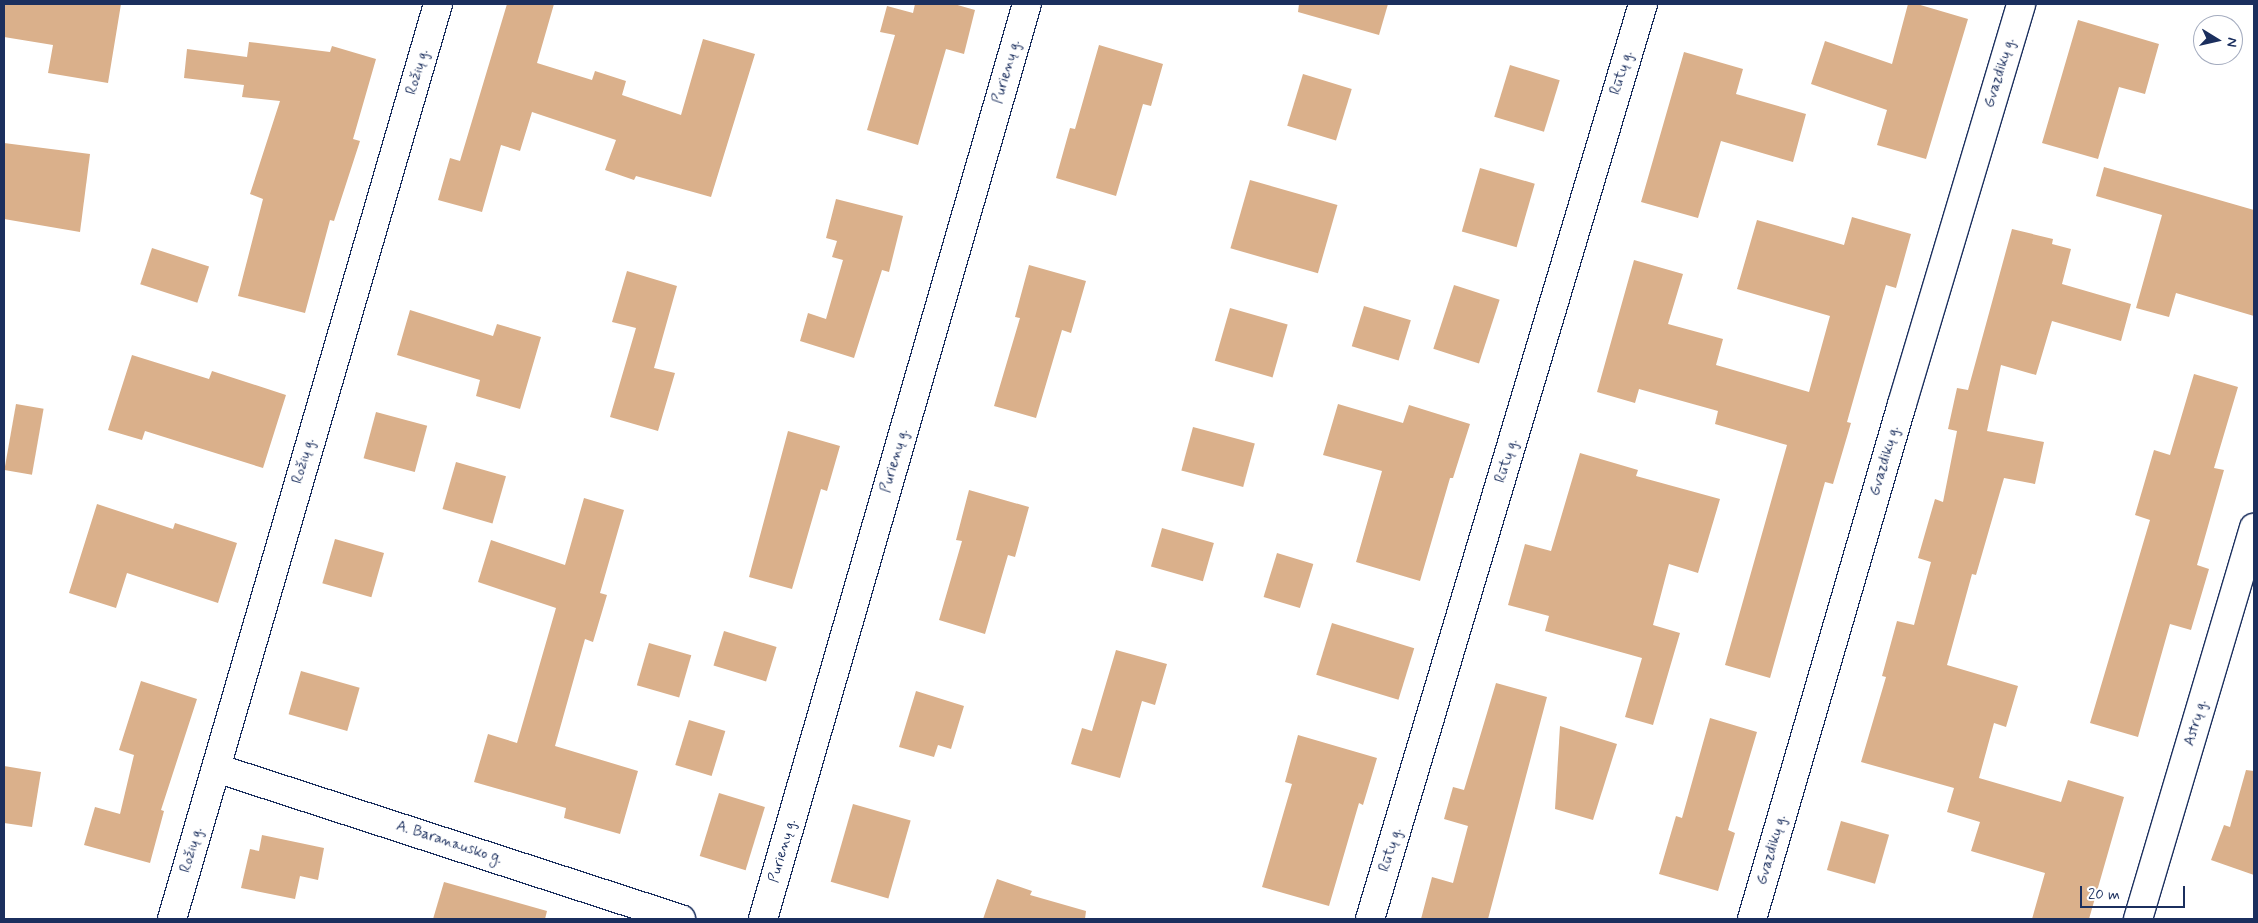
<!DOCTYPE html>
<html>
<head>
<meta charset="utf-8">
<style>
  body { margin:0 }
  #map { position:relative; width:2258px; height:923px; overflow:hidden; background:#fff; font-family:Mynerve,sans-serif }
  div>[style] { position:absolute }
  .building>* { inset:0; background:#dab08b; transform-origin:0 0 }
  .roads { filter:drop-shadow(1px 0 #1b2f5e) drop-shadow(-1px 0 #1b2f5e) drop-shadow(0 1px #1b2f5e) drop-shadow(0 -1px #1b2f5e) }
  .minor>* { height:28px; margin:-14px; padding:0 14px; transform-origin:14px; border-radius:14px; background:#fff }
  .tertiary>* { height:28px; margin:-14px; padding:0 14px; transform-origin:14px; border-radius:14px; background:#fff }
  span { translate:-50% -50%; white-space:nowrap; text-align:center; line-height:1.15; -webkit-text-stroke:4px #fff; paint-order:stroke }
  .street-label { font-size:15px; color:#1b2f5e }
  .frame { position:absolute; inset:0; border:5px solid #1b2f5e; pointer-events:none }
  .north { position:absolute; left:2193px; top:15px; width:50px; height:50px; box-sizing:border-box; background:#fff; border:1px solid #a4acbf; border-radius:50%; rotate:99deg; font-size:14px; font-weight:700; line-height:20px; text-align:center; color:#1b2f5e }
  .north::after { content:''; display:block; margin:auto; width:18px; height:22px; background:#1b2f5e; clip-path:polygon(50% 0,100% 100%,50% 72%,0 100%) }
  .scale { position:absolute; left:2080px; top:886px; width:105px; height:22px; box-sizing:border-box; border:2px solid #1b2f5e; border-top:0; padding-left:6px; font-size:15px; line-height:18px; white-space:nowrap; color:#1b2f5e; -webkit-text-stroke:4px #fff; paint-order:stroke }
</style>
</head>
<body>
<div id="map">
  <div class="building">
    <i style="clip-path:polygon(4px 4px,121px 4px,108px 83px,48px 73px,53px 45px,4px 37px)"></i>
    <i style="clip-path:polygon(507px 4px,554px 4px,537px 63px,592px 80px,595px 71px,626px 81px,622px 95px,681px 115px,703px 39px,755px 54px,711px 197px,636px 176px,634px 180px,605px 170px,616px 140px,532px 112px,520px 151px,501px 145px,482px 212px,438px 200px,450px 158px,460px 161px)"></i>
    <i style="clip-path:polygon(915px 4px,954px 4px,975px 10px,964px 54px,946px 49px,918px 145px,867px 130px,895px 35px,880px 32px,887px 6px,913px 13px)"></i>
    <i style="clip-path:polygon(1299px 4px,1388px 4px,1379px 35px,1298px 12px)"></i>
    <i style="clip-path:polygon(1908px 4px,1917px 4px,1968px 19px,1926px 159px,1877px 145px,1887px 110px,1811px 84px,1825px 41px,1892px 64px)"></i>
    <i style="clip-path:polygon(2078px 20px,2159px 44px,2145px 94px,2119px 87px,2098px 159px,2042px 143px)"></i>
    <i style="clip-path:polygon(249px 42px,330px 52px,332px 46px,376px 59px,353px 139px,360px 141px,334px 221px,330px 220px,305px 313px,238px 296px,263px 199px,250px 194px,280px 101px,242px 97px,244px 85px,184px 78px,187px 49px,247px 57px)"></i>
    <i style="clip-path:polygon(1099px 45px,1163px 64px,1151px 106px,1143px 104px,1116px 196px,1056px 178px,1070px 128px,1075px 129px)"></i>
    <i style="clip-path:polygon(1684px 52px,1743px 69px,1736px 94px,1806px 114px,1793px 162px,1721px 141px,1698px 218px,1641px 202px)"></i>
    <i style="left:1510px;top:65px;width:52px;height:54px;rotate:17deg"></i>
    <i style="left:1303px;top:74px;width:51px;height:54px;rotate:17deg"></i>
    <i style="clip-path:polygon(4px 143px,90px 154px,80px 232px,4px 219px)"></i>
    <i style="clip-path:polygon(2104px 167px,2254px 210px,2254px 316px,2176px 293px,2169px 317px,2136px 308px,2162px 215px,2096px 196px)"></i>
    <i style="left:1480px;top:168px;width:57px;height:66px;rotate:16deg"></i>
    <i style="left:1250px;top:180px;width:91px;height:71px;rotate:16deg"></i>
    <i style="clip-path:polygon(836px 199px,903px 216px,889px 272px,882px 270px,854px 358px,800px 341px,808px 313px,826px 319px,843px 260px,832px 257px,837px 241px,826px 238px)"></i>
    <i style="clip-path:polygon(1852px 217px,1911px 234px,1896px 288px,1886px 285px,1847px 422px,1851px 423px,1833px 484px,1825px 482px,1770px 678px,1725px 665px,1787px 445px,1715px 424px,1718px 411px,1639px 389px,1635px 403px,1597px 392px,1634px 260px,1683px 274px,1668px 324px,1723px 339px,1716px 365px,1809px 392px,1830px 316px,1737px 289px,1757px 220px,1844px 245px)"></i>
    <i style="clip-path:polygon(2012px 229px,2053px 239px,2052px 244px,2071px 249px,2062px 284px,2131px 304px,2121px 341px,2052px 321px,2036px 375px,2001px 365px,1987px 431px,2044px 442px,2035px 484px,2004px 478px,1976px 575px,1972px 574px,1947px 665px,2018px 686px,2006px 727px,1994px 723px,1979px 778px,2061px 802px,2068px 780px,2124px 797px,2089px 919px,2032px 919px,2045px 873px,1971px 851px,1980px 822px,1947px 812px,1954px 788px,1861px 762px,1886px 677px,1882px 676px,1897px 621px,1914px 625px,1931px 562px,1918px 558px,1935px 499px,1943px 502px,1957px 431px,1948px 429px,1957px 388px,1968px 390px)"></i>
    <i style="left:152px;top:248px;width:60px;height:38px;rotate:18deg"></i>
    <i style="clip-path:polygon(1029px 265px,1086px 281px,1071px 333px,1062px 330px,1036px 418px,994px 406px,1020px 318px,1015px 317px)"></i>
    <i style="clip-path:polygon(627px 271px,677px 286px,654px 368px,675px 373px,658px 431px,610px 417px,636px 328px,612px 322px)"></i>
    <i style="left:1454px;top:285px;width:48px;height:67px;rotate:18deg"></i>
    <i style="left:1364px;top:306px;width:49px;height:42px;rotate:17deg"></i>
    <i style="left:1230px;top:308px;width:60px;height:55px;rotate:16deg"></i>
    <i style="clip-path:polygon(410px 310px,493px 336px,497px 324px,541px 337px,520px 409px,476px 396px,480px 380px,397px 355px)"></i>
    <i style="clip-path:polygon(132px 355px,209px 379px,212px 371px,286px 395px,263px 468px,145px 431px,142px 440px,108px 430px)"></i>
    <i style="clip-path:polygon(2194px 374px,2238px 387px,2214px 468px,2224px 470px,2197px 565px,2209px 569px,2191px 630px,2170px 624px,2138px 737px,2090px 723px,2150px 520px,2135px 515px,2154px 450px,2170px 455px)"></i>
    <i style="left:16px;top:404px;width:28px;height:67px;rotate:10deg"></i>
    <i style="clip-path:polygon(1338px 404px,1403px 423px,1409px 405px,1470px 424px,1453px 478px,1450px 478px,1420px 581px,1356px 562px,1382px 471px,1323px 455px)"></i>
    <i style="left:376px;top:412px;width:53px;height:48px;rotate:15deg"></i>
    <i style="left:1193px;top:427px;width:64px;height:45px;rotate:15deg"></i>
    <i style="clip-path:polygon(788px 431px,840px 446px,827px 491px,821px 489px,792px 589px,749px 577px)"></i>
    <i style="clip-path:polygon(1580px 453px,1638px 470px,1636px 476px,1720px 499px,1698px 573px,1669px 564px,1653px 625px,1680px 633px,1653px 725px,1625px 717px,1642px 658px,1545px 631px,1549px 616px,1508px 605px,1525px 544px,1551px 551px)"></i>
    <i style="left:456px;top:462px;width:52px;height:49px;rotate:16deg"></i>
    <i style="clip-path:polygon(969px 490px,1029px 507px,1015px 557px,1008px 555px,985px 634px,939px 620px,962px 541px,956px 540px)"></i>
    <i style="clip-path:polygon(584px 498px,624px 510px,600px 593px,607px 595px,593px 642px,585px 639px,555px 746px,638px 771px,620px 834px,564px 818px,566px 808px,474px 782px,488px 734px,517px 743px,556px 608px,478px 582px,491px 540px,565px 565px)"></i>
    <i style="clip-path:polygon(97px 504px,173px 529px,175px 523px,237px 543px,218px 603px,127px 573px,116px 608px,69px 593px)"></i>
    <i style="left:1162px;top:528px;width:54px;height:40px;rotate:16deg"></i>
    <i style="left:335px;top:539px;width:51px;height:46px;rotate:16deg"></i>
    <i style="left:1277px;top:553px;width:38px;height:46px;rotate:17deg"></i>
    <i style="left:1332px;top:623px;width:86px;height:54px;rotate:17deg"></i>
    <i style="left:724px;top:631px;width:55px;height:36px;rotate:17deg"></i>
    <i style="left:649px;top:643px;width:44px;height:44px;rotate:16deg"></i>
    <i style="clip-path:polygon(1116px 650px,1167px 664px,1155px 705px,1142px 701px,1120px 778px,1071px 764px,1082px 728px,1092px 731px)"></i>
    <i style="left:301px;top:671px;width:61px;height:45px;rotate:16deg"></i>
    <i style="clip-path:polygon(141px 681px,197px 699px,161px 810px,164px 811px,150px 863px,84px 845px,95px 807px,120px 814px,134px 755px,119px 750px)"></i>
    <i style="clip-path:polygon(1496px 683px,1547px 697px,1488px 919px,1421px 919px,1432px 877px,1453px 883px,1468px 826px,1444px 819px,1453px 787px,1464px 790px)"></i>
    <i style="clip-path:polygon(916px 691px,964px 706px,951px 749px,938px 745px,934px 757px,899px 747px)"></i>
    <i style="clip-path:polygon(1710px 718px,1757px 732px,1728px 830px,1735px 833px,1718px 891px,1659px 874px,1676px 816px,1682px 818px)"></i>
    <i style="left:689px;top:720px;width:38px;height:47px;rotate:17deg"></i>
    <i style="clip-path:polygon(1560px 726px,1617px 744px,1593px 820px,1555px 809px)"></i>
    <i style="clip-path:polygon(1298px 735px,1377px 758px,1363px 805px,1359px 803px,1329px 906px,1262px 887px,1292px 784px,1285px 782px)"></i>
    <i style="clip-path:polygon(4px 766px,41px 772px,32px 827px,4px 823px)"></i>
    <i style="clip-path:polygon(2246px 770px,2254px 771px,2254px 875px,2211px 860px,2224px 825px,2230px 827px)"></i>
    <i style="left:719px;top:793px;width:48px;height:66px;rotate:17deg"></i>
    <i style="left:853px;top:804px;width:60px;height:81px;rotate:16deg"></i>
    <i style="left:1841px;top:821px;width:50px;height:51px;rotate:16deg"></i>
    <i style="clip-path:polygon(262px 835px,324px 848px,318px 880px,300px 876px,295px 899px,241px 888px,250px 849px,259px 851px)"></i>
    <i style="clip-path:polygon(997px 879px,1032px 891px,1030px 895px,1086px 911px,1085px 919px,983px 919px)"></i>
    <i style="clip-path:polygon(444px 882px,547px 911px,545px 919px,433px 919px)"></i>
  </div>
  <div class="roads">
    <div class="minor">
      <i style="left:216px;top:768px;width:489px;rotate:18deg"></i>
      <i style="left:763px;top:919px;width:952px;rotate:-73.91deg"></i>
      <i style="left:1370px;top:919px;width:955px;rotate:-73.39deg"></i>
      <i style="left:1752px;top:919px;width:536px;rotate:-73.76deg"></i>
      <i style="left:1902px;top:404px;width:417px;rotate:-73.4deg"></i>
      <i style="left:2138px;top:919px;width:408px;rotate:-73.5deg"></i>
    </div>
    <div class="tertiary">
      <i style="left:172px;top:919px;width:953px;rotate:-73.79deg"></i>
    </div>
  </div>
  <div class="street-label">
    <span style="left:418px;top:72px;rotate:-74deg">Rožių g.</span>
    <span style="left:1007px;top:72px;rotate:-74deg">Purienų g.</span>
    <span style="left:1622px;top:73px;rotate:-73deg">Rūtų g.</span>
    <span style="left:2000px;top:73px;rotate:-73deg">Gvazdikų g.</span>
    <span style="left:304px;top:461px;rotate:-74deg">Rožių g.</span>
    <span style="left:895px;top:461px;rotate:-74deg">Purienų g.</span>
    <span style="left:1507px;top:461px;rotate:-73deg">Rūtų g.</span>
    <span style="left:1885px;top:461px;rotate:-74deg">Gvazdikų g.</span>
    <span style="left:2196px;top:723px;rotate:-74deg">Astrų g.</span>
    <span style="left:449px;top:843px;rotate:18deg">A. Baranausko g.</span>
    <span style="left:192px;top:850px;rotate:-74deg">Rožių g.</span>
    <span style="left:1391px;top:850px;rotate:-73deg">Rūtų g.</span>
    <span style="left:1772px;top:850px;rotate:-74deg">Gvazdikų g.</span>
    <span style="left:783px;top:851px;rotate:-74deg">Purienų g.</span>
  </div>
  <div class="frame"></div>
  <div class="north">N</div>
  <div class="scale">20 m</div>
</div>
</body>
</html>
